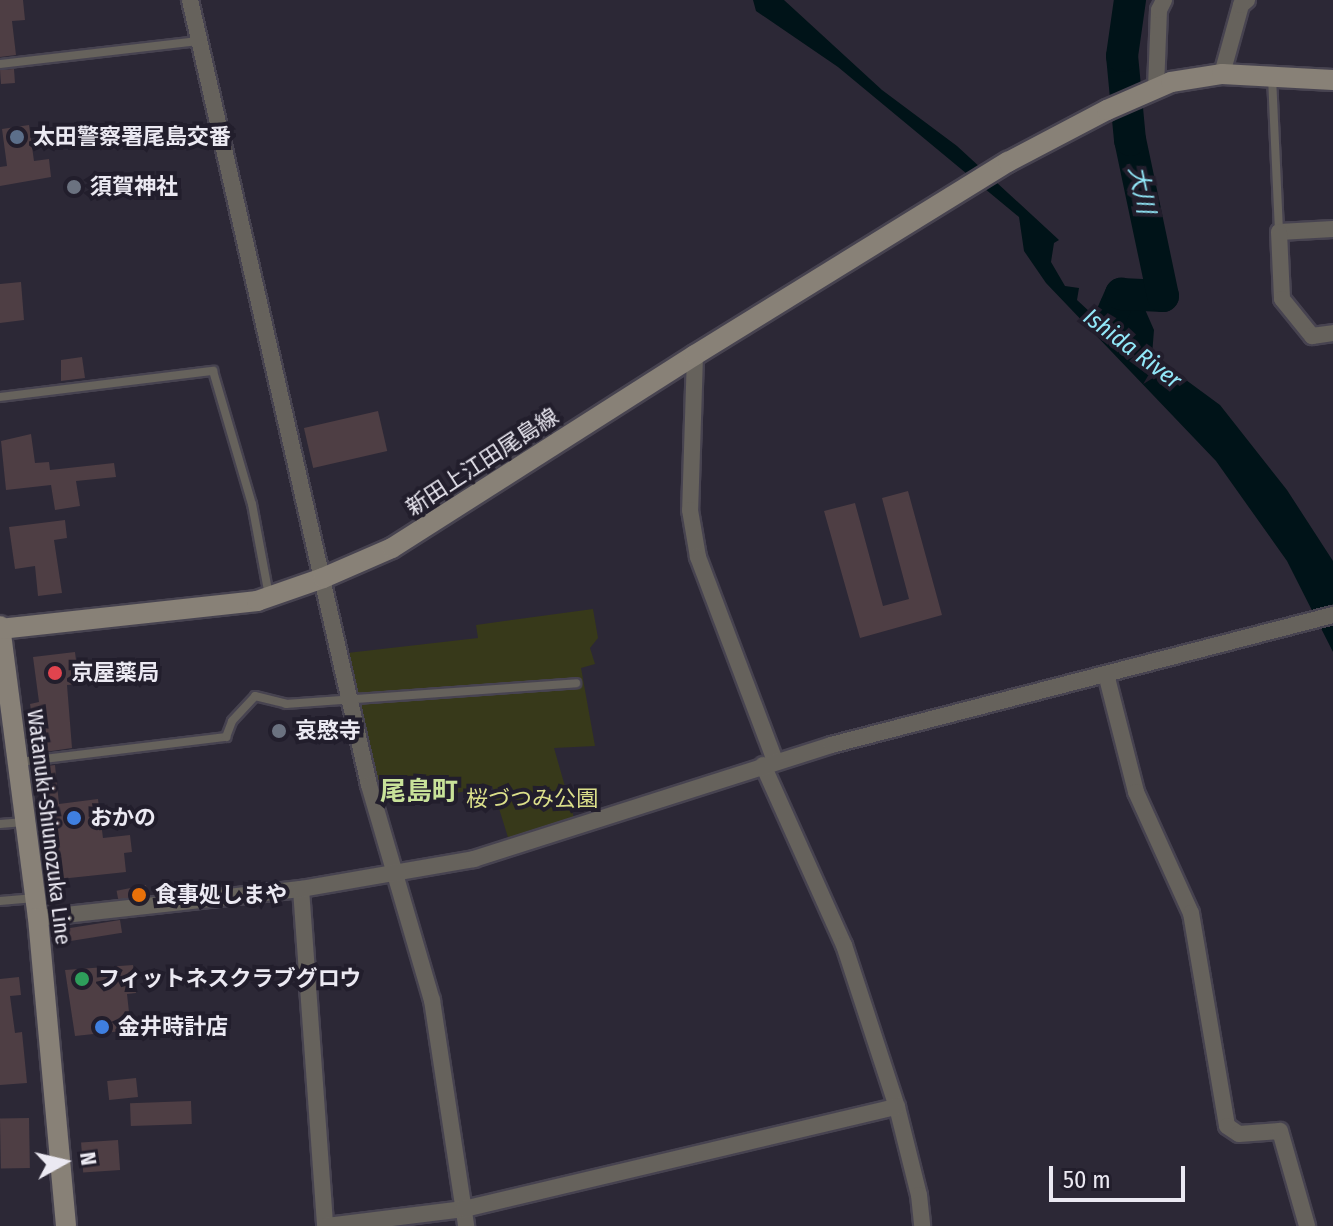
<!DOCTYPE html>
<html>
<head>
<meta charset="utf-8">
<style>
  body { margin:0 }
  #map { position:relative; width:1333px; height:1226px; overflow:hidden; background:#2c2836; font-family:"Fira Sans Condensed","Noto Sans JP",sans-serif }
  div>[style] { position:absolute }
  .green>* { inset:0; background:#37391a }
  .water>* { inset:0; background:#001318 }
  .river>* { height:32px; margin:-16px; padding:0 16px; transform-origin:16px; border-radius:16px; background:#001318 }
  .building>* { inset:0; background:#4e3e44; transform-origin:0 0 }
  .roads { filter:drop-shadow(2px 0 #474350) drop-shadow(-2px 0 #474350) drop-shadow(0 2px #474350) drop-shadow(0 -2px #474350) }
  .service>* { height:8px; margin:-4px; padding:0 4px; transform-origin:4px; border-radius:4px; background:#66625c }
  .minor>* { height:16px; margin:-8px; padding:0 8px; transform-origin:8px; border-radius:8px; background:#66625c }
  .secondary>* { height:20px; margin:-10px; padding:0 10px; transform-origin:10px; border-radius:10px; background:#888177 }
  .dots>* { width:22px; height:22px; translate:-50% -50%; box-sizing:border-box; border:4px solid #221e2c; border-radius:50% }
  span { translate:-50% -50%; white-space:nowrap; text-align:center; line-height:1.15; -webkit-text-stroke:8px #221e2c; paint-order:stroke }
  .poi-label { font-size:22px; color:#ebe9f2; font-weight:700 }
  .left { translate:0 -50%; text-align:left }
  .street-label { font-size:22px; color:#ebe9f2 }
  .park-label { font-size:22px; color:#dbdf8a }
  .water-label { font-size:24px; color:#92e8f9; font-style:italic }
  .quarter-label { font-size:26px; color:#c8e299; font-weight:700 }
  .north { position:absolute; left:24px; top:1122px; width:80px; height:80px; -webkit-text-stroke:6px #221e2c; paint-order:stroke; rotate:82deg; font-size:22px; font-weight:700; line-height:32px; text-align:center; color:#ebe9f2 }
  .north::after { content:''; display:block; margin:auto; width:28px; height:36px; background:#ebe9f2; clip-path:polygon(50% 0,100% 100%,50% 72%,0 100%) }
  .scale { position:absolute; left:1049px; top:1166px; width:136px; height:36px; box-sizing:border-box; border:4px solid #ebe9f2; border-top:0; padding-left:10px; font-size:24px; line-height:28px; white-space:nowrap; color:#ebe9f2; -webkit-text-stroke:6px #221e2c; paint-order:stroke }
</style>
</head>
<body>
<div id="map">
  <div class="green">
    <i style="clip-path:polygon(593px 609px,598px 638px,590px 648px,595px 664px,581px 668px,595px 746px,554px 748px,576px 825px,511px 847px,492px 786px,436px 797px,435px 785px,378px 789px,347px 653px,478px 638px,476px 625px)"></i>
  </div>
  <div class="water">
    <i style="clip-path:polygon(753px 0,784px 0,882px 90px,957px 146px,1059px 240px,1054px 243px,1051px 262px,1065px 286px,1079px 288px,1077px 300px,1091px 313px,1104px 312px,1101px 300px,1114px 279px,1140px 298px,1154px 330px,1152px 355px,1220px 405px,1287px 490px,1333px 561px,1333px 652px,1287px 561px,1216px 461px,1046px 283px,1024px 251px,1019px 217px,838px 67px,756px 11px)"></i>
  </div>
  <div class="river">
    <i style="left:1109px;top:321px;width:30px;rotate:-66deg"></i>
    <i style="left:1121px;top:294px;width:42px;rotate:2.7deg"></i>
    <i style="left:1163px;top:296px;width:159px;rotate:-101.9deg"></i>
    <i style="left:1130px;top:140px;width:84px;rotate:-95.4deg"></i>
    <i style="left:1122px;top:56px;width:57px;rotate:-81.9deg"></i>
  </div>
  <div class="building">
    <i style="clip-path:polygon(0 0,23px 0,25px 20px,12px 21px,16px 55px,0 57px)"></i>
    <i style="left:14px;top:69px;width:14px;height:14px;rotate:86deg"></i>
    <i style="clip-path:polygon(29px 125px,34px 161px,49px 159px,51px 177px,0 186px,0 167px,7px 166px,2px 129px)"></i>
    <i style="clip-path:polygon(21px 282px,24px 320px,0 323px,0 284px)"></i>
    <i style="clip-path:polygon(82px 357px,85px 378px,61px 381px,61px 360px)"></i>
    <i style="left:378px;top:411px;width:41px;height:76px;rotate:77deg"></i>
    <i style="clip-path:polygon(31px 434px,35px 463px,49px 462px,50px 470px,114px 463px,116px 477px,76px 481px,80px 506px,55px 510px,51px 485px,6px 490px,1px 441px)"></i>
    <i style="clip-path:polygon(908px 491px,942px 615px,860px 638px,824px 511px,855px 503px,883px 606px,909px 599px,882px 498px)"></i>
    <i style="clip-path:polygon(65px 520px,67px 538px,54px 540px,62px 593px,38px 596px,35px 566px,15px 569px,9px 527px)"></i>
    <i style="clip-path:polygon(75px 652px,79px 684px,67px 685px,72px 748px,38px 753px,30px 704px,39px 702px,33px 657px)"></i>
    <i style="clip-path:polygon(55px 765px,59px 804px,98px 799px,103px 838px,130px 835px,132px 852px,124px 853px,126px 872px,60px 879px,39px 767px)"></i>
    <i style="left:146px;top:885px;width:10px;height:30px;rotate:79deg"></i>
    <i style="left:120px;top:920px;width:13px;height:52px;rotate:81deg"></i>
    <i style="clip-path:polygon(133px 965px,136px 993px,127px 994px,131px 1030px,75px 1036px,65px 970px)"></i>
    <i style="clip-path:polygon(19px 977px,21px 995px,10px 996px,15px 1033px,22px 1032px,27px 1083px,0 1085px,0 979px)"></i>
    <i style="left:136px;top:1078px;width:19px;height:29px;rotate:84deg"></i>
    <i style="left:191px;top:1101px;width:23px;height:61px;rotate:88deg"></i>
    <i style="left:29px;top:1118px;width:50px;height:29px;rotate:89deg"></i>
    <i style="left:118px;top:1140px;width:30px;height:37px;rotate:86deg"></i>
  </div>
  <div class="roads">
    <div class="service">
      <i style="left:0;top:64px;width:200px;rotate:-6.6deg"></i>
      <i style="left:1272px;top:77px;width:155px;rotate:87.4deg"></i>
      <i style="left:149px;top:141px;width:71px;rotate:-9.7deg"></i>
      <i style="left:0;top:397px;width:215px;rotate:-7deg"></i>
      <i style="left:213px;top:371px;width:139px;rotate:73.7deg"></i>
      <i style="left:252px;top:504px;width:94px;rotate:79.5deg"></i>
      <i style="left:19px;top:762px;width:209px;rotate:-6.9deg"></i>
      <i style="left:226px;top:737px;width:17px;rotate:-69deg"></i>
      <i style="left:232px;top:721px;width:34px;rotate:-47deg"></i>
      <i style="left:255px;top:696px;width:32px;rotate:14deg"></i>
      <i style="left:286px;top:704px;width:291px;rotate:-4.1deg"></i>
      <i style="left:0;top:824px;width:24px;rotate:-5deg"></i>
      <i style="left:0;top:901px;width:35px;rotate:-5deg"></i>
    </div>
    <div class="minor">
      <i style="left:190px;top:0;width:805px;rotate:77.15deg"></i>
      <i style="left:369px;top:785px;width:224px;rotate:73.7deg"></i>
      <i style="left:432px;top:1000px;width:229px;rotate:81.4deg"></i>
      <i style="left:1222px;top:74px;width:72px;rotate:-74.6deg"></i>
      <i style="left:1241px;top:5px;width:8px;rotate:-40deg"></i>
      <i style="left:1156px;top:88px;width:78px;rotate:-87.8deg"></i>
      <i style="left:1159px;top:10px;width:11px;rotate:-63deg"></i>
      <i style="left:1333px;top:229px;width:54px;rotate:176.8deg"></i>
      <i style="left:1279px;top:232px;width:67px;rotate:87.4deg"></i>
      <i style="left:1282px;top:299px;width:48px;rotate:51deg"></i>
      <i style="left:1312px;top:336px;width:21px;rotate:-8deg"></i>
      <i style="left:695px;top:355px;width:155px;rotate:91.8deg"></i>
      <i style="left:690px;top:510px;width:48px;rotate:80.3deg"></i>
      <i style="left:698px;top:557px;width:218px;rotate:69.3deg"></i>
      <i style="left:1106px;top:674px;width:122px;rotate:75.7deg"></i>
      <i style="left:1136px;top:792px;width:133px;rotate:65.6deg"></i>
      <i style="left:1191px;top:913px;width:216px;rotate:80.4deg"></i>
      <i style="left:1227px;top:1126px;width:14px;rotate:34deg"></i>
      <i style="left:1239px;top:1134px;width:41px;rotate:-4.2deg"></i>
      <i style="left:1280px;top:1131px;width:99px;rotate:74.1deg"></i>
      <i style="left:763px;top:765px;width:197px;rotate:65.8deg"></i>
      <i style="left:844px;top:945px;width:170px;rotate:71.9deg"></i>
      <i style="left:897px;top:1107px;width:91px;rotate:76deg"></i>
      <i style="left:919px;top:1195px;width:31px;rotate:84deg"></i>
      <i style="left:301px;top:889px;width:338px;rotate:85.9deg"></i>
      <i style="left:38px;top:918px;width:265px;rotate:-6.3deg"></i>
      <i style="left:301px;top:889px;width:176px;rotate:-9.8deg"></i>
      <i style="left:474px;top:859px;width:375px;rotate:-17.7deg"></i>
      <i style="left:831px;top:745px;width:519px;rotate:-14.52deg"></i>
      <i style="left:327px;top:1226px;width:138px;rotate:-7.1deg"></i>
      <i style="left:464px;top:1209px;width:445px;rotate:-13.3deg"></i>
    </div>
    <div class="secondary">
      <i style="left:0;top:626px;width:294px;rotate:82.6deg"></i>
      <i style="left:38px;top:918px;width:309px;rotate:84.8deg"></i>
      <i style="left:0;top:629px;width:259px;rotate:-6.2deg"></i>
      <i style="left:257px;top:601px;width:70px;rotate:-19.2deg"></i>
      <i style="left:323px;top:578px;width:75px;rotate:-23.5deg"></i>
      <i style="left:392px;top:548px;width:359px;rotate:-32.5deg"></i>
      <i style="left:695px;top:355px;width:368px;rotate:-31.7deg"></i>
      <i style="left:1008px;top:162px;width:112px;rotate:-27.7deg"></i>
      <i style="left:1107px;top:110px;width:70px;rotate:-23.6deg"></i>
      <i style="left:1171px;top:82px;width:52px;rotate:-8.9deg"></i>
      <i style="left:1222px;top:74px;width:111px;rotate:3.1deg"></i>
    </div>
  </div>
  <div class="dots">
    <i style="left:17px;top:137px;background:#5c6f8a"></i>
    <i style="left:74px;top:187px;background:#6b7280"></i>
    <i style="left:55px;top:673px;background:#e0444e"></i>
    <i style="left:279px;top:731px;background:#6b7280"></i>
    <i style="left:74px;top:818px;background:#3f7fe0"></i>
    <i style="left:139px;top:895px;background:#e8710a"></i>
    <i style="left:82px;top:979px;background:#2e9e5b"></i>
    <i style="left:102px;top:1027px;background:#3f7fe0"></i>
  </div>
  <div class="poi-label">
    <span class="left" style="left:33px;top:137px">太田警察署尾島交番</span>
    <span class="left" style="left:90px;top:187px">須賀神社</span>
    <span class="left" style="left:71px;top:673px">京屋薬局</span>
    <span class="left" style="left:295px;top:731px">哀愍寺</span>
    <span class="left" style="left:90px;top:818px">おかの</span>
    <span class="left" style="left:155px;top:895px">食事処しまや</span>
    <span class="left" style="left:98px;top:979px">フィットネスクラブグロウ</span>
    <span class="left" style="left:118px;top:1027px">金井時計店</span>
  </div>
  <div class="street-label">
    <span style="left:482px;top:462px;rotate:-33deg">新田上江田尾島線</span>
    <span style="left:49px;top:827px;rotate:83deg">Watanuki-Shiunozuka Line</span>
  </div>
  <div class="park-label">
    <span style="left:532px;top:799px">桜づつみ公園</span>
  </div>
  <div class="water-label">
    <span style="left:1141px;top:190px;rotate:78deg">大川</span>
    <span style="left:1132px;top:349px;rotate:37deg">Ishida River</span>
  </div>
  <div class="quarter-label">
    <span style="left:419px;top:792px">尾島町</span>
  </div>
  <div class="north">N</div>
  <div class="scale">50 m</div>
</div>
</body>
</html>
